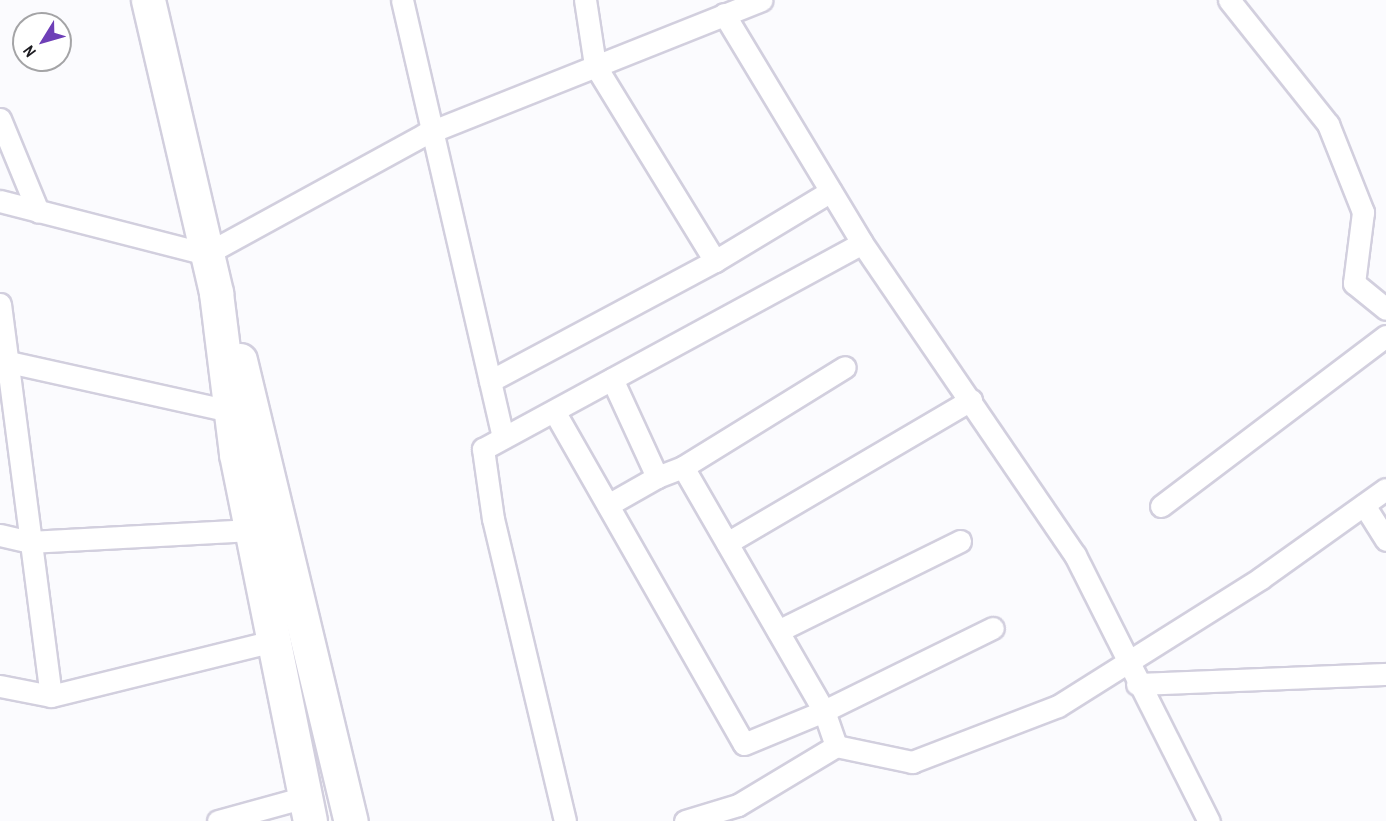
<!DOCTYPE html>
<html>
<head>
<meta charset="utf-8">
<style>
  body { margin:0 }
  #map { position:relative; width:1386px; height:821px; overflow:hidden; background:#fbfbfe; font-family:"Archivo Narrow",sans-serif }
  div>[style] { position:absolute }
  .roads { filter:drop-shadow(2px 0 #d2cfde) drop-shadow(-2px 0 #d2cfde) drop-shadow(0 2px #d2cfde) drop-shadow(0 -2px #d2cfde) }
  .street>* { height:21px; margin:-10.5px; padding:0 10.5px; transform-origin:10.5px; border-radius:10.5px; background:#fff }
  .primary>* { height:33px; margin:-16.5px; padding:0 16.5px; transform-origin:16.5px; border-radius:16.5px; background:#fff }
  span { translate:-50% -50%; white-space:nowrap; text-align:center; line-height:1.15; -webkit-text-stroke:4.5px #fff; paint-order:stroke }
  .north { position:absolute; left:12px; top:12px; width:60px; height:60px; box-sizing:border-box; background:#fff; border:2px solid #a4a4a6; border-radius:50%; rotate:233deg; font-size:16px; font-weight:700; line-height:24px; text-align:center; color:#1c1b20 }
  .north::after { content:''; display:block; margin:auto; width:21px; height:27px; background:#6e3fb7; clip-path:polygon(50% 0,100% 100%,50% 72%,0 100%) }
</style>
</head>
<body>
<div id="map">
  <div class="roads">
    <div class="street">
      <i style="left:402px;top:0;width:449px;rotate:77deg"></i>
      <i style="left:1229px;top:0;width:159px;rotate:51.4deg"></i>
      <i style="left:1328px;top:124px;width:95px;rotate:68.3deg"></i>
      <i style="left:1363px;top:212px;width:72px;rotate:97.2deg"></i>
      <i style="left:1354px;top:283px;width:41px;rotate:39.1deg"></i>
      <i style="left:724px;top:14px;width:267px;rotate:58.9deg"></i>
      <i style="left:0;top:119px;width:100px;rotate:67.6deg"></i>
      <i style="left:0;top:201px;width:213px;rotate:14.4deg"></i>
      <i style="left:206px;top:254px;width:250px;rotate:-28.7deg"></i>
      <i style="left:425px;top:134px;width:362px;rotate:-21.7deg"></i>
      <i style="left:715px;top:261px;width:135px;rotate:-31.1deg"></i>
      <i style="left:0;top:304px;width:395px;rotate:82.6deg"></i>
      <i style="left:51px;top:696px;width:52px;rotate:-168.9deg"></i>
      <i style="left:0;top:360px;width:246px;rotate:12.5deg"></i>
      <i style="left:612px;top:379px;width:108px;rotate:65.3deg"></i>
      <i style="left:657px;top:477px;width:28px;rotate:-21deg"></i>
      <i style="left:683px;top:467px;width:282px;rotate:60deg"></i>
      <i style="left:824px;top:711px;width:188px;rotate:-26.2deg"></i>
      <i style="left:490px;top:381px;width:255px;rotate:-28.1deg"></i>
      <i style="left:715px;top:261px;width:230px;rotate:-121.5deg"></i>
      <i style="left:595px;top:65px;width:66px;rotate:-98.7deg"></i>
      <i style="left:554px;top:411px;width:383px;rotate:60.3deg"></i>
      <i style="left:744px;top:744px;width:87px;rotate:-22.4deg"></i>
      <i style="left:824px;top:711px;width:37px;rotate:71deg"></i>
      <i style="left:683px;top:467px;width:190px;rotate:-31.7deg"></i>
      <i style="left:608px;top:505px;width:56px;rotate:-29.7deg"></i>
      <i style="left:1364px;top:505px;width:41px;rotate:57.8deg"></i>
      <i style="left:1161px;top:506px;width:282px;rotate:-37.1deg"></i>
      <i style="left:0;top:535px;width:31px;rotate:13deg"></i>
      <i style="left:30px;top:542px;width:221px;rotate:-3.1deg"></i>
      <i style="left:727px;top:543px;width:283px;rotate:-30.4deg"></i>
      <i style="left:778px;top:631px;width:203px;rotate:-26.3deg"></i>
      <i style="left:1137px;top:684px;width:249px;rotate:-2.3deg"></i>
      <i style="left:51px;top:696px;width:229px;rotate:-13.9deg"></i>
      <i style="left:218px;top:821px;width:91px;rotate:-15.3deg"></i>
      <i style="left:565px;top:821px;width:310px;rotate:-103.4deg"></i>
      <i style="left:493px;top:519px;width:71px;rotate:-98.1deg"></i>
      <i style="left:483px;top:449px;width:431px;rotate:-28.5deg"></i>
      <i style="left:862px;top:243px;width:378px;rotate:55.7deg"></i>
      <i style="left:1075px;top:555px;width:298px;rotate:63.3deg"></i>
      <i style="left:685px;top:821px;width:55px;rotate:-16.8deg"></i>
      <i style="left:738px;top:805px;width:114px;rotate:-31deg"></i>
      <i style="left:836px;top:746px;width:78px;rotate:11.9deg"></i>
      <i style="left:912px;top:762px;width:156px;rotate:-21deg"></i>
      <i style="left:1058px;top:706px;width:240px;rotate:-32.2deg"></i>
      <i style="left:1261px;top:578px;width:153px;rotate:-35.5deg"></i>
    </div>
    <div class="primary">
      <i style="left:148px;top:0;width:301px;rotate:76.9deg"></i>
      <i style="left:216px;top:293px;width:162px;rotate:82.9deg"></i>
      <i style="left:236px;top:454px;width:374px;rotate:78.6deg"></i>
      <i style="left:240px;top:360px;width:474px;rotate:76.5deg"></i>
    </div>
  </div>
  <div class="north">N</div>
</div>
</body>
</html>
